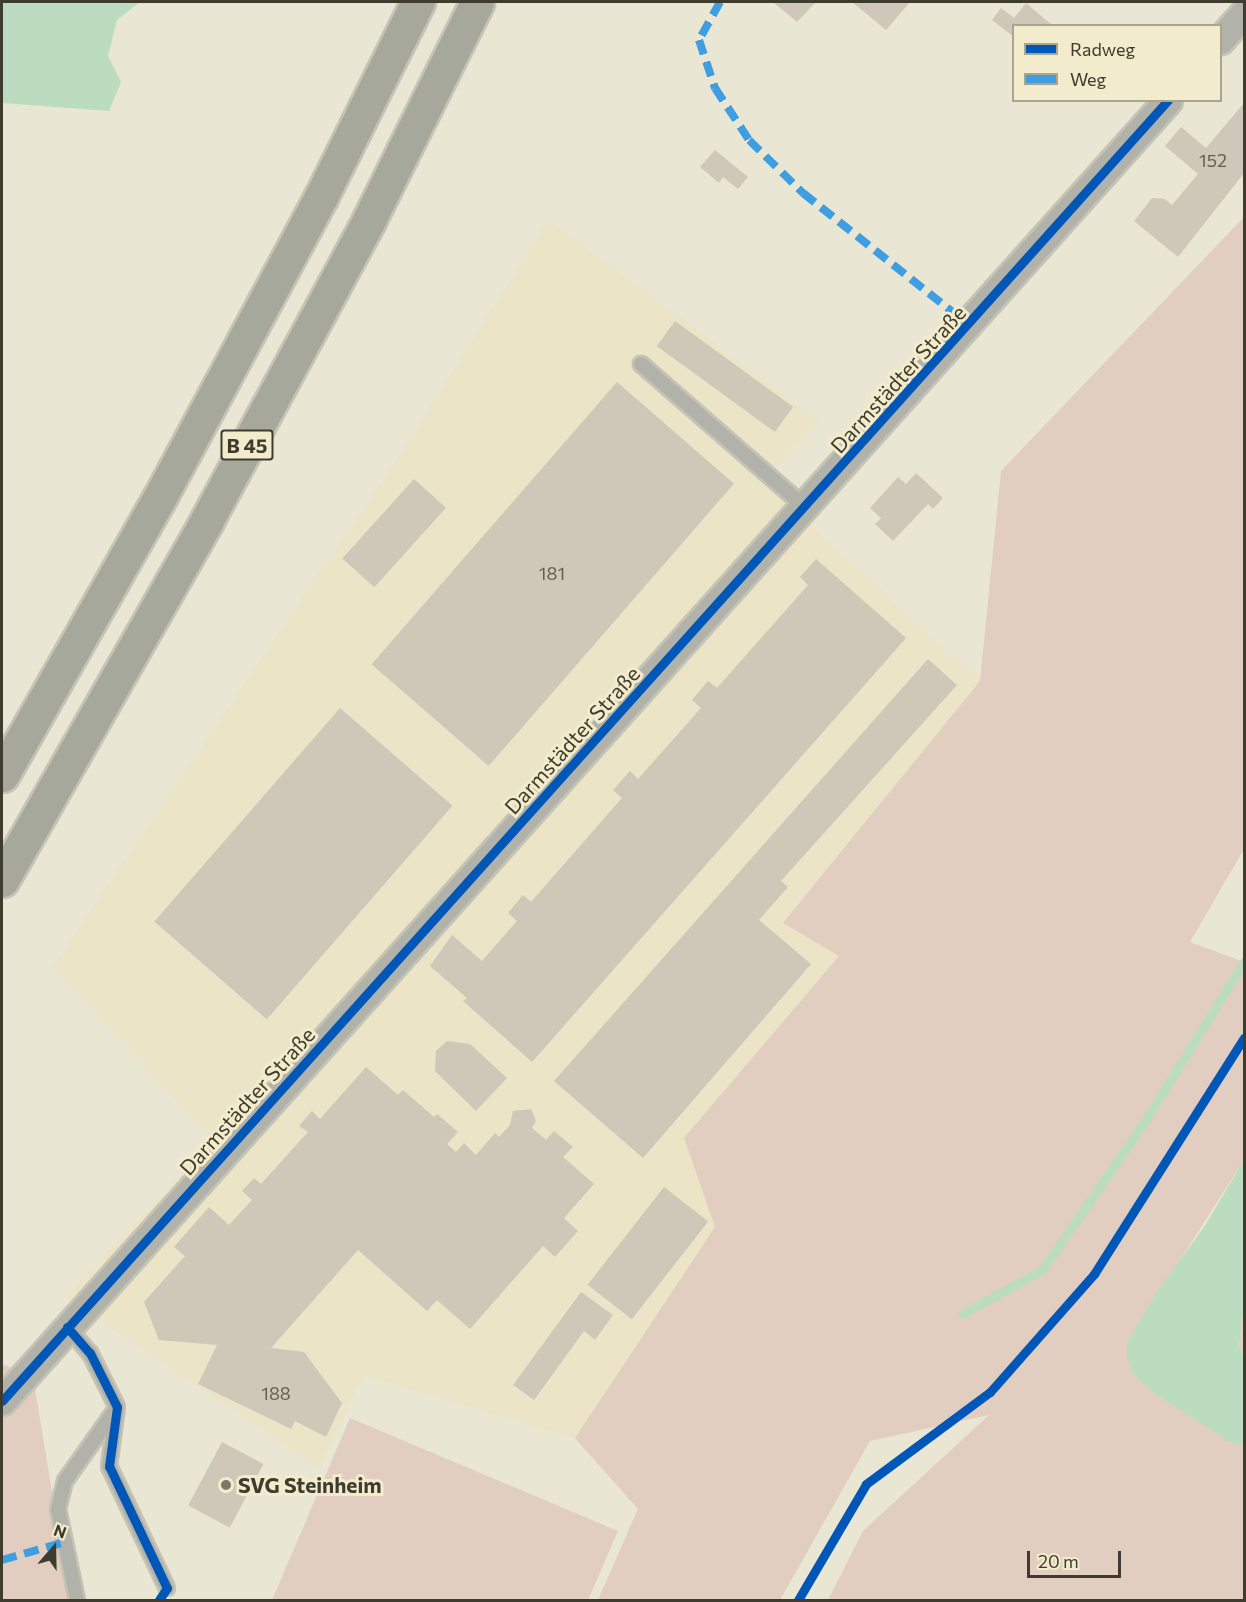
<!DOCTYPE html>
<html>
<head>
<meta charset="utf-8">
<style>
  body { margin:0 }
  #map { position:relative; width:1246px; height:1602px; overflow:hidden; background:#eae6d4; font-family:Commissioner,sans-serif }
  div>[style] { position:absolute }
  .built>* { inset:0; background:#ebe4c7 }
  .green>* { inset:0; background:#e2cec0 }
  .water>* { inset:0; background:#bbdcbf }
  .stream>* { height:9px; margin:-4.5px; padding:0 4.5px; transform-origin:4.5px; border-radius:4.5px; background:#bbdcbf }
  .building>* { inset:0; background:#cfc7b7; transform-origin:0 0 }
  .roads { filter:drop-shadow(2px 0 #c6c3b5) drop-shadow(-2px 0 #c6c3b5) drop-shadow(0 2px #c6c3b5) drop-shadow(0 -2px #c6c3b5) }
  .service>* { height:14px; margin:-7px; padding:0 7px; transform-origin:7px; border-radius:7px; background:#b1b3aa }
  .minor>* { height:27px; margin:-13.5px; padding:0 13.5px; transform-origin:13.5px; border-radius:13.5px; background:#b1b3aa }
  .trunk>* { height:33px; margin:-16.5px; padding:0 16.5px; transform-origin:16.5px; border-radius:16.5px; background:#a6a89c }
  .quiet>* { height:8px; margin-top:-4px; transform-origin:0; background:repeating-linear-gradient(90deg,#3f9ee1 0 15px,transparent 0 23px) }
  .cycleway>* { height:9px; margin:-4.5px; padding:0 4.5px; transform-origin:4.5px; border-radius:4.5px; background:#0057b8 }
  .dots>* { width:16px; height:16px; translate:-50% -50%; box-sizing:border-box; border:3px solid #f2eccc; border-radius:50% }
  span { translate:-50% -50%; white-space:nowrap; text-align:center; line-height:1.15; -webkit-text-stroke:6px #f2eccc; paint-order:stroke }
  .number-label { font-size:18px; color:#635f51 }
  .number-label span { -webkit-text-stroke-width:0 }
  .shield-label span { padding:2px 4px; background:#f2eccc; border:2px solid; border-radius:4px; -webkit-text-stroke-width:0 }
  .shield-label { font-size:20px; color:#3f3c2f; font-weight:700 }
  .street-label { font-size:21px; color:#3f3c2f }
  .poi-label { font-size:21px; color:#3f3c2f; font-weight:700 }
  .left { translate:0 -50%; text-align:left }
  .frame { position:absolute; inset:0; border:3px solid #3f3c2f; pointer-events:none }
  .legend { position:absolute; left:1012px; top:24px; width:210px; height:78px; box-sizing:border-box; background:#f2eccc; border:2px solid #aaa68d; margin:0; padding:8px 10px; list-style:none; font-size:18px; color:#3f3c2f }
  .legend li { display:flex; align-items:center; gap:12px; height:30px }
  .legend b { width:30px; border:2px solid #aaa68d }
  .north { position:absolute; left:24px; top:1518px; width:60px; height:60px; -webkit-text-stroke:4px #f2eccc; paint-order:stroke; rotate:20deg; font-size:16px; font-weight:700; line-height:24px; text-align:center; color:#3f3c2f }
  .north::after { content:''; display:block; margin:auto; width:21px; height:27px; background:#3f3c2f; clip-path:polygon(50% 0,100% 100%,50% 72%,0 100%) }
  .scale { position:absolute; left:1027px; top:1551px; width:94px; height:27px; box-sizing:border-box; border:3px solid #3f3c2f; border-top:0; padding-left:8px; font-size:18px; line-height:21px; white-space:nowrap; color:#3f3c2f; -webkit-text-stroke:4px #f2eccc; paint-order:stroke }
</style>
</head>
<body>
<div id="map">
  <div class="built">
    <i style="clip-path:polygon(549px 219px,819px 421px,762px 480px,980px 681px,783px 923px,840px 956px,684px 1138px,715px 1227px,575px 1438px,363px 1375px,318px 1468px,65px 1297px,214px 1140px,52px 967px,402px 451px)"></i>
  </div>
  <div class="green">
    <i style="clip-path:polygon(1244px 217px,1244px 849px,1190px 942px,1244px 962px,1244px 1160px,1127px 1343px,1230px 1442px,1244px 1445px,1244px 1600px,828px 1600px,863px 1531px,989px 1415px,870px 1441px,780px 1600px,598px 1600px,638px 1509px,575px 1438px,715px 1227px,684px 1138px,839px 956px,783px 923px,980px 681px,1001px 471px)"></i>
    <i style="clip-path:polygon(1244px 1307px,1244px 1358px,1239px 1346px)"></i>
    <i style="clip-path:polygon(2px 1364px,33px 1377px,70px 1600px,2px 1600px)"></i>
    <i style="clip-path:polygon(350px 1418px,618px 1531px,588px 1600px,272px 1600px)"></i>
  </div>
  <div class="water">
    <i style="clip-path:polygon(2px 2px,140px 2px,117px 20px,108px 56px,121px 82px,109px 111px,2px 103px)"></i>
    <i style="clip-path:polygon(1244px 1160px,1244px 1307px,1239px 1346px,1244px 1358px,1244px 1445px,1230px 1442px,1152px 1392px,1133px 1374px,1127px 1356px,1127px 1343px,1158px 1290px,1204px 1227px)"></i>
  </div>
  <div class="stream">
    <i style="left:962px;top:1314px;width:91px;rotate:-28.8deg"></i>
    <i style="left:1042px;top:1270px;width:178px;rotate:-55.3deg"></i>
    <i style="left:1143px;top:1124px;width:191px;rotate:-58.1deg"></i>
  </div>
  <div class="building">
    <i style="clip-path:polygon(773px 2px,816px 2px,797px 22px)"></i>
    <i style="clip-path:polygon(852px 2px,910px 2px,886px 30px)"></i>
    <i style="clip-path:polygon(1026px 3px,1053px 26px,1014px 26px,1014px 37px,992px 20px,1001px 8px,1014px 18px)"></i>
    <i style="clip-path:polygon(1244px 103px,1244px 173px,1178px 257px,1134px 221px,1152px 198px,1165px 199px,1172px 205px,1198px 174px,1165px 146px,1181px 127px,1206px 148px)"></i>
    <i style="clip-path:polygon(715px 150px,748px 177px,738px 189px,723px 177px,719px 183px,700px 167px)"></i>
    <i style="left:675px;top:321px;width:146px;height:31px;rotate:36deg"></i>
    <i style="left:617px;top:382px;width:155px;height:374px;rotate:41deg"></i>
    <i style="clip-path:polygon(916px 473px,943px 498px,933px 509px,928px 504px,893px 541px,875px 524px,881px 518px,870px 508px,898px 477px,906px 484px)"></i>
    <i style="left:414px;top:479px;width:43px;height:107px;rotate:42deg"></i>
    <i style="clip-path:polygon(816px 559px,906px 638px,532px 1062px,463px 1001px,467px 998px,430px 966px,452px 935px,482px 961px,517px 921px,508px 913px,523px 895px,531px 902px,622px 798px,613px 790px,630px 771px,638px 779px,701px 708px,692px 700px,708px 681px,717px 688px,808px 585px,800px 577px)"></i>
    <i style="clip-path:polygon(928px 659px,957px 685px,781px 881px,788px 887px,759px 920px,811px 964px,643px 1158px,554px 1081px)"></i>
    <i style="left:340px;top:708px;width:149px;height:283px;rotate:41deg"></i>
    <i style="clip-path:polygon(447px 1041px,470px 1044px,507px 1078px,476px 1111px,435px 1071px,436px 1051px)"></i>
    <i style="clip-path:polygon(366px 1067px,398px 1095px,403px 1090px,434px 1117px,437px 1114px,458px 1132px,447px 1144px,456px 1152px,464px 1143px,476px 1155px,495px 1133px,499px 1137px,510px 1125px,513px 1111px,531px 1109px,536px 1121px,532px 1128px,546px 1140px,554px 1131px,573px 1147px,563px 1157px,594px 1184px,564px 1218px,578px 1231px,555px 1257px,543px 1246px,470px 1329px,437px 1300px,427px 1311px,358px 1250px,271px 1348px,304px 1352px,342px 1403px,326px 1437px,295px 1421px,291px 1429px,198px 1384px,217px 1345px,159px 1340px,144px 1302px,185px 1256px,174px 1247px,209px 1207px,229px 1225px,252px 1200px,242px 1191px,254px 1178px,261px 1184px,308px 1132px,299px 1126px,312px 1111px,320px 1119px)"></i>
    <i style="left:664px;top:1187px;width:56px;height:124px;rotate:38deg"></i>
    <i style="clip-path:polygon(581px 1292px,613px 1315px,595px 1340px,584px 1331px,534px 1400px,513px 1385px)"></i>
    <i style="left:222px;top:1442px;width:47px;height:72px;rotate:28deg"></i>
  </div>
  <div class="roads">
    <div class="service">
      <i style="left:641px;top:364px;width:219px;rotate:41.1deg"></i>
      <i style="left:67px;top:1327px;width:35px;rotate:49deg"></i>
      <i style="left:90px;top:1353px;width:60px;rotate:63.4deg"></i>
      <i style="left:117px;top:1407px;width:60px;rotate:97.7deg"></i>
      <i style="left:109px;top:1466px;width:135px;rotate:64.6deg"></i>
      <i style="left:77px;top:1600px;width:93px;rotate:-101.8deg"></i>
      <i style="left:58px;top:1509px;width:29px;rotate:-76deg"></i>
      <i style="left:65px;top:1481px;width:88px;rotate:-54.7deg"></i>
    </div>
    <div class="minor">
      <i style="left:1220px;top:40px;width:36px;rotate:-48deg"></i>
      <i style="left:2px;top:1401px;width:1747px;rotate:-48.13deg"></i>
    </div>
    <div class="trunk">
      <i style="left:2px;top:775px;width:318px;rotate:-60.4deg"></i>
      <i style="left:159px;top:499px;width:343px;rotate:-61.8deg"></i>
      <i style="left:321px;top:197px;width:218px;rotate:-63.6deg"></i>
      <i style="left:2px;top:880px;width:414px;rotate:-60.3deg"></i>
      <i style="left:207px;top:520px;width:341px;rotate:-61.6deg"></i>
      <i style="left:369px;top:220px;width:243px;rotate:-63.6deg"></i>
    </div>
  </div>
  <div class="quiet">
    <i style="left:720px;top:2px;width:43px;rotate:118.9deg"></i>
    <i style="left:699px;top:40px;width:51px;rotate:71.6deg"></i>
    <i style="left:715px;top:88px;width:62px;rotate:56.8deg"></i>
    <i style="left:749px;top:140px;width:76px;rotate:44.5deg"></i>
    <i style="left:803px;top:193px;width:213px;rotate:38.5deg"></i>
    <i style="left:2px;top:1560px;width:66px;rotate:-15.9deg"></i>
  </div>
  <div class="cycleway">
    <i style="left:67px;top:1327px;width:35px;rotate:49deg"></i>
    <i style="left:90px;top:1353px;width:60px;rotate:63.4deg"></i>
    <i style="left:117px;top:1407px;width:60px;rotate:97.7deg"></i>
    <i style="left:109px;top:1466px;width:135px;rotate:64.6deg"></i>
    <i style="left:167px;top:1588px;width:14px;rotate:124deg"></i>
    <i style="left:2px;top:1401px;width:1747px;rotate:-48.13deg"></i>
    <i style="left:798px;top:1600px;width:134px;rotate:-59.6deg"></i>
    <i style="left:866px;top:1484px;width:154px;rotate:-36.6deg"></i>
    <i style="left:990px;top:1392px;width:157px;rotate:-48.6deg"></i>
    <i style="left:1094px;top:1274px;width:280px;rotate:-57.6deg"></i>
  </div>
  <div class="dots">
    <i style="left:226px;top:1485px;background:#7b7869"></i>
  </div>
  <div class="number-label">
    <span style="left:1213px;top:160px">152</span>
    <span style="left:552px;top:573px">181</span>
    <span style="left:276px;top:1393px">188</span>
  </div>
  <div class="shield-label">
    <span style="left:247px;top:445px">B 45</span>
  </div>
  <div class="street-label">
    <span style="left:898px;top:379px;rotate:-48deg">Darmstädter Straße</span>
    <span style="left:572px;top:740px;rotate:-48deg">Darmstädter Straße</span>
    <span style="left:247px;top:1101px;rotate:-48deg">Darmstädter Straße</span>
  </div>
  <div class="poi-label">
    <span class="left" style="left:238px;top:1485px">SVG Steinheim</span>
  </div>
  <div class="frame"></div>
  <ul class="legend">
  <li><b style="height:8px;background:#0057b8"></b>Radweg</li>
  <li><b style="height:8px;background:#3f9ee1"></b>Weg</li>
  </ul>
  <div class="north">N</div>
  <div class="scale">20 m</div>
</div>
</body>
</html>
